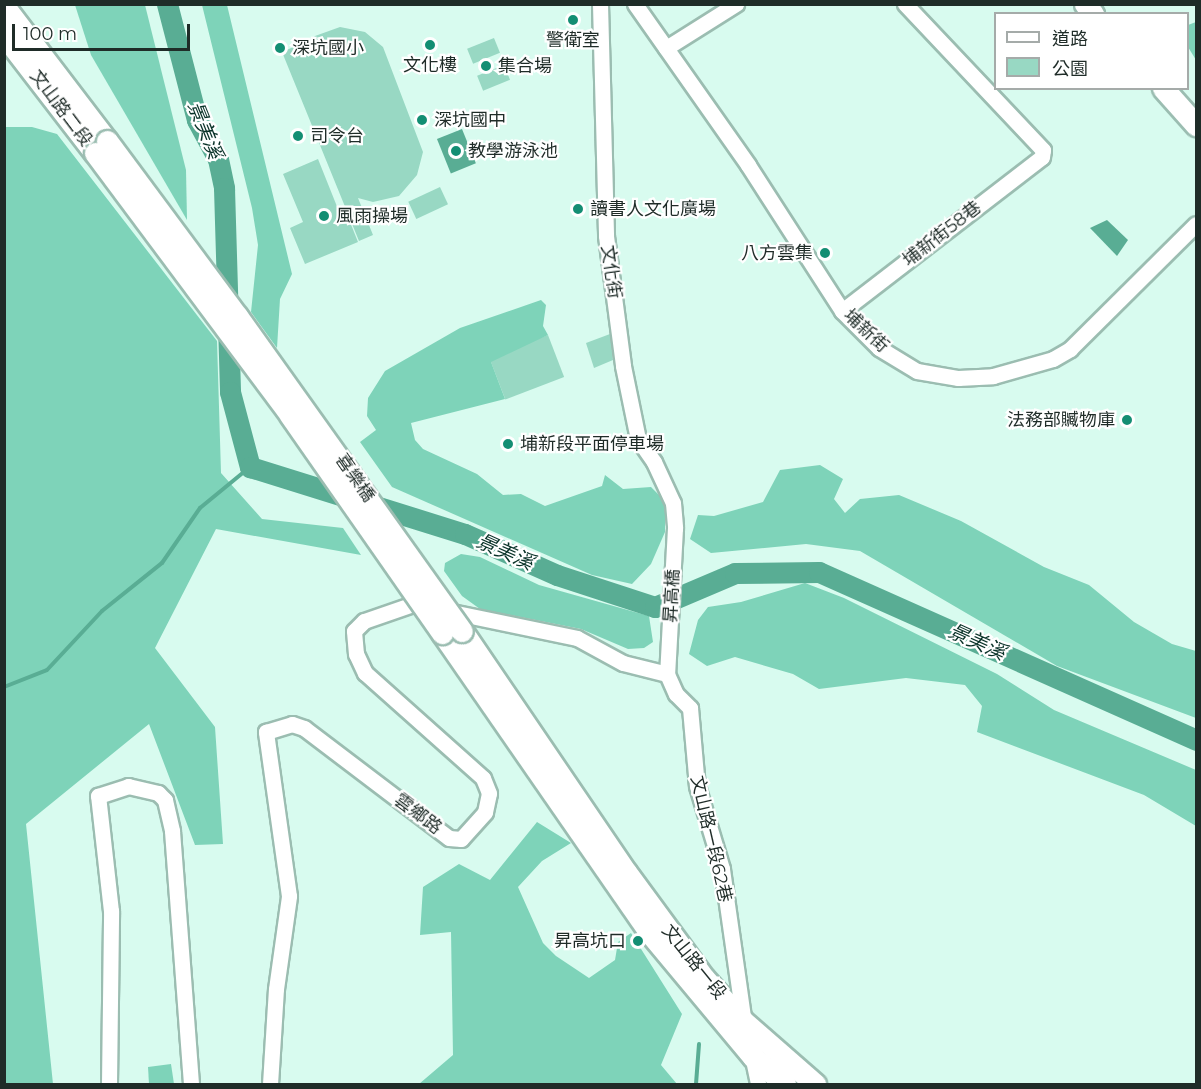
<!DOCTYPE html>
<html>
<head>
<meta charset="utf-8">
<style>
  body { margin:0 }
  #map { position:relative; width:1201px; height:1089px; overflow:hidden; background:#d8fbef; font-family:Montserrat,"Noto Sans TC",sans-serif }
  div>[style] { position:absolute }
  .green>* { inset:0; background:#98d8c3; transform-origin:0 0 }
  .forest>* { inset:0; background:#7ed3b9 }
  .water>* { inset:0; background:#59ad94; transform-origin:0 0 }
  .stream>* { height:4px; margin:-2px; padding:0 2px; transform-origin:2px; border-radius:2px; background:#59ad94 }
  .river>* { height:21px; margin:-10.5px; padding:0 10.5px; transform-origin:10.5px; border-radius:10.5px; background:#59ad94 }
  .roads { filter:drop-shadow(2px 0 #9bbdb1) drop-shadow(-2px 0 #9bbdb1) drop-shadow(0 2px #9bbdb1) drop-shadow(0 -2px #9bbdb1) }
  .street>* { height:15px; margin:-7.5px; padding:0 7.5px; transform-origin:7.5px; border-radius:7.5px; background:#fff }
  .secondary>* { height:21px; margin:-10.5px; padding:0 10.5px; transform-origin:10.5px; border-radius:10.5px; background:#fff }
  .bridges { filter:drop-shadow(2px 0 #9bbdb1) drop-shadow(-2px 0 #9bbdb1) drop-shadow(0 2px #9bbdb1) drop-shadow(0 -2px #9bbdb1) }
  .secondary-bridge>* { height:21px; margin:-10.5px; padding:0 10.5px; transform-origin:10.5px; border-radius:10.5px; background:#fff }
  .dots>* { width:16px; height:16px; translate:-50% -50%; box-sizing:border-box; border:3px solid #fff; border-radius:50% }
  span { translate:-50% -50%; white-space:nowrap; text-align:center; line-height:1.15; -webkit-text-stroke:4.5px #fff; paint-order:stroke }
  .poi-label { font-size:18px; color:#1f2c28 }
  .left { translate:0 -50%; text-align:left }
  .right { translate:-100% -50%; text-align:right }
  .street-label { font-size:18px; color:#1f2c28 }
  .water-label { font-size:20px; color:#093228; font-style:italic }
  .frame { position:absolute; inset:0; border:6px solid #1f2c28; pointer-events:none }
  .legend { position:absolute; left:994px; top:12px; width:195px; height:78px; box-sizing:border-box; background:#fff; border:2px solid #a5aba9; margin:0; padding:8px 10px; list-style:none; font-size:18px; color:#1f2c28 }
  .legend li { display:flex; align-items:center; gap:12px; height:30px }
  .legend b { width:30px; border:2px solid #a5aba9 }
  .scale { position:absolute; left:12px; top:24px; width:178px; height:27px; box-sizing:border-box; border:3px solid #1f2c28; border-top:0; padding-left:8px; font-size:18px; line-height:21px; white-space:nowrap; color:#1f2c28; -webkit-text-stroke:4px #fff; paint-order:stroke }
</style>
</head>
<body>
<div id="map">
  <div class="green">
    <i style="clip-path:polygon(340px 27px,365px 32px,383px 47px,423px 152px,417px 175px,399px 196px,373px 202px,358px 198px,373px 235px,359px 241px,282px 52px,298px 45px,301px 53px,315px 36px)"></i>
    <i style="left:494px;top:38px;width:16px;height:29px;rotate:68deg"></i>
    <i style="left:504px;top:65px;width:16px;height:29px;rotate:68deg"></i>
    <i style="clip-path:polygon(318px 159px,338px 209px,344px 207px,358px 242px,305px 264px,290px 228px,303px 222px,283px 174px)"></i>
    <i style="left:440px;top:187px;width:19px;height:35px;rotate:65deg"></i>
    <i style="clip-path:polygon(610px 334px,613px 360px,594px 368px,586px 343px)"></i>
    <i style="left:548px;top:335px;width:45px;height:63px;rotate:69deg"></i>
  </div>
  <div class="forest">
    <i style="clip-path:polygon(75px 5px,145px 5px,186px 170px,187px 220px,91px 55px)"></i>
    <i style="clip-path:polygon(202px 5px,227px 5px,292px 274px,280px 299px,277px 348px,251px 312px,258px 245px,252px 208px)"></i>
    <i style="clip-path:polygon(1196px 22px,1196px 60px,1188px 47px,1188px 25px)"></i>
    <i style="clip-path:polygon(4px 127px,32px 127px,57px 134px,217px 341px,221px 473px,262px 519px,343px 528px,361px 555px,216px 529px,155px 648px,215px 727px,223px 844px,195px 845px,149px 724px,26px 824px,53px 1084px,5px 1084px)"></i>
    <i style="clip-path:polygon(541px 300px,546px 305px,543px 326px,548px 335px,491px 362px,505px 399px,411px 423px,415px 440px,423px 449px,477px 474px,503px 495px,521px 494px,545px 506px,602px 486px,605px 475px,623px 489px,651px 487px,665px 501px,665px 532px,651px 564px,632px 584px,592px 575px,392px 487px,360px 442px,376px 430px,367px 416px,368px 398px,385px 371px,460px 328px)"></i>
    <i style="clip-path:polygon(820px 465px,843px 479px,834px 499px,845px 513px,860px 499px,899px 495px,961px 521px,1044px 567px,1089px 585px,1134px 622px,1172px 644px,1196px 651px,1196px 718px,1057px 666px,860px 551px,806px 544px,711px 553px,690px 539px,698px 515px,714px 516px,763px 502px,780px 470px)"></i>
    <i style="clip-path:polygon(461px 554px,480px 557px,539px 585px,649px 616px,653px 642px,644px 648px,628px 649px,581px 629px,480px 609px,462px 596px,444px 571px,445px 563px)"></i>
    <i style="clip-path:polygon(805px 583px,844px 598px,997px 674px,1054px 710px,1196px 770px,1196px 826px,1144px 795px,977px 732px,982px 706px,965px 685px,906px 678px,819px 689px,793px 674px,735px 657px,707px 666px,689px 654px,698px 620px,708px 607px,741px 602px)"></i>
    <i style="clip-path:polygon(537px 822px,571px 843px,542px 861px,518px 887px,543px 943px,556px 956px,589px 978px,615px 960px,618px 942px,631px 933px,682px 1014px,661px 1065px,677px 1084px,419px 1084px,453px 1055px,451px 932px,420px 935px,423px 887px,459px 864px,490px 880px)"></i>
    <i style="clip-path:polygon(171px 1064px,174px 1084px,149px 1084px,148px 1067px)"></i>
  </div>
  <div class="water">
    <i style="left:462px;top:129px;width:37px;height:27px;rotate:68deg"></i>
    <i style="clip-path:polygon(1107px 220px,1128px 240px,1117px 256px,1090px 228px)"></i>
  </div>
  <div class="stream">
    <i style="left:4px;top:687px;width:46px;rotate:-21.6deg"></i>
    <i style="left:47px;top:670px;width:81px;rotate:-47deg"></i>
    <i style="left:102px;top:611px;width:77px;rotate:-38.7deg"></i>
    <i style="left:162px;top:563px;width:67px;rotate:-55.4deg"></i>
    <i style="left:200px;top:508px;width:65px;rotate:-39.4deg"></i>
    <i style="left:696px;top:1084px;width:40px;rotate:-85.7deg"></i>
  </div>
  <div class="river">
    <i style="left:167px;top:4px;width:120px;rotate:75.5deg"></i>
    <i style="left:197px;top:120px;width:44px;rotate:61.7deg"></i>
    <i style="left:218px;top:159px;width:30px;rotate:78deg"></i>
    <i style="left:224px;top:188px;width:204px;rotate:88.3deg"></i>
    <i style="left:230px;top:392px;width:78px;rotate:75.1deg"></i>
    <i style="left:250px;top:467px;width:225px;rotate:17.3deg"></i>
    <i style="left:465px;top:534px;width:101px;rotate:24deg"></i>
    <i style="left:557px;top:575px;width:103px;rotate:18.1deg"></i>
    <i style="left:655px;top:607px;width:87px;rotate:-23deg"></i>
    <i style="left:735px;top:573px;width:84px;rotate:-0.7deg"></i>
    <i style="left:819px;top:572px;width:413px;rotate:24deg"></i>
  </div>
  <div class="roads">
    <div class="street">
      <i style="left:600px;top:4px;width:232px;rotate:88.5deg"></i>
      <i style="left:606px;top:236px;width:131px;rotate:82.5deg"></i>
      <i style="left:623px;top:366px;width:75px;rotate:78.4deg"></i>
      <i style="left:638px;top:439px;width:28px;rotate:55deg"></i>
      <i style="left:654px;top:462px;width:45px;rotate:65.1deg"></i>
      <i style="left:673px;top:503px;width:25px;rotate:85deg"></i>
      <i style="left:675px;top:528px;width:146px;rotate:93.1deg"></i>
      <i style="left:667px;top:674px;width:22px;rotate:66deg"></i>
      <i style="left:676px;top:694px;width:20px;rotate:45deg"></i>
      <i style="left:690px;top:708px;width:78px;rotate:84.9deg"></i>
      <i style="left:697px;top:786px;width:87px;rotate:73.2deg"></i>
      <i style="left:722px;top:869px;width:156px;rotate:81.9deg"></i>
      <i style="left:635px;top:4px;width:197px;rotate:54.9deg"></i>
      <i style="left:748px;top:165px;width:174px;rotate:57.2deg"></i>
      <i style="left:842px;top:311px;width:52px;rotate:45deg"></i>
      <i style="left:879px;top:348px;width:44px;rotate:31.2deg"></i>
      <i style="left:917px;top:371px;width:42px;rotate:9.7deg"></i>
      <i style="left:958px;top:378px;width:35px;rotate:-3deg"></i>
      <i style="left:993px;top:376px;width:62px;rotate:-15.8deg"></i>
      <i style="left:1053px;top:359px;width:20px;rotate:-30deg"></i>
      <i style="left:1070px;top:349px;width:177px;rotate:-44.8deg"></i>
      <i style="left:666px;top:48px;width:83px;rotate:-32.2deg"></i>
      <i style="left:842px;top:311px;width:252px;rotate:-37.6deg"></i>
      <i style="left:1042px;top:157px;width:7px;rotate:-82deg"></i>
      <i style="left:1043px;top:150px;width:201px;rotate:-133.4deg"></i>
      <i style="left:752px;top:1055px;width:30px;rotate:78deg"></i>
      <i style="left:109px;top:1084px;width:173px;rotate:-89.3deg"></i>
      <i style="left:111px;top:911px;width:116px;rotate:-96.4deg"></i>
      <i style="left:98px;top:796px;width:32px;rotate:-18deg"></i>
      <i style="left:128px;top:786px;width:31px;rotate:13deg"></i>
      <i style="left:158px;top:793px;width:10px;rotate:45deg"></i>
      <i style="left:165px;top:800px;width:32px;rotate:77deg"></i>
      <i style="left:172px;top:831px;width:254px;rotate:85.7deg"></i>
      <i style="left:270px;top:1084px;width:95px;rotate:-86.4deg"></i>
      <i style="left:276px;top:989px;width:94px;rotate:-82deg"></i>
      <i style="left:289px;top:896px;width:166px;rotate:-98deg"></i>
      <i style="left:266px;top:732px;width:27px;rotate:-17deg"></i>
      <i style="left:292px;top:724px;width:13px;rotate:18deg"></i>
      <i style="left:304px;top:728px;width:182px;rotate:37.2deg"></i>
      <i style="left:449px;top:838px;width:12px;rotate:5deg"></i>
      <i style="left:461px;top:839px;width:36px;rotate:-48deg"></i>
      <i style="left:485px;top:812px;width:19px;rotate:-78deg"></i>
      <i style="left:489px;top:793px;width:16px;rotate:-112deg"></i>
      <i style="left:483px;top:778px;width:158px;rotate:-138.3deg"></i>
      <i style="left:365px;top:673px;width:21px;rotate:-115deg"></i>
      <i style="left:356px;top:654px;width:23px;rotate:-95deg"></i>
      <i style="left:354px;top:631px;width:14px;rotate:-45deg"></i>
      <i style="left:364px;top:621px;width:52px;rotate:-19.1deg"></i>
      <i style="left:413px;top:604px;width:167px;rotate:11.7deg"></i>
      <i style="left:577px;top:638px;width:52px;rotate:28.5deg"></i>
      <i style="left:623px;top:663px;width:45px;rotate:14deg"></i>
    </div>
    <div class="secondary">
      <i style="left:1085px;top:4px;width:13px;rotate:51deg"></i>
      <i style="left:4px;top:6px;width:170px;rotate:52.7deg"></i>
      <i style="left:4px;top:35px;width:149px;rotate:52.4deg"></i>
      <i style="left:1163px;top:88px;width:50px;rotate:48.3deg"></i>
      <i style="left:462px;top:631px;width:292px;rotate:55.8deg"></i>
      <i style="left:626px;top:872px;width:132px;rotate:53.7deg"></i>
      <i style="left:704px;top:978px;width:58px;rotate:47.8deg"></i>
      <i style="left:743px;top:1021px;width:96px;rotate:41.2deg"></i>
      <i style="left:442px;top:633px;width:364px;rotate:55.3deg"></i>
      <i style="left:649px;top:932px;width:163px;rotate:50.2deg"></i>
      <i style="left:753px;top:1057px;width:42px;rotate:40.2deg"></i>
    </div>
  </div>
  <div class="bridges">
    <div class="secondary-bridge">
      <i style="left:107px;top:141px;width:218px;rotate:53.4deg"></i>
      <i style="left:237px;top:316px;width:387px;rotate:54.5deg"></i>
      <i style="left:95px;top:153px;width:327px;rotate:53.3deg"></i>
      <i style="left:290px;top:415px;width:266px;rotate:55.1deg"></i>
    </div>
  </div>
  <div class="dots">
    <i style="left:573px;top:20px;background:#138e73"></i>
    <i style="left:430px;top:45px;background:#138e73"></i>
    <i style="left:280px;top:48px;background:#138e73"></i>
    <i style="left:486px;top:66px;background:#138e73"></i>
    <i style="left:422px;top:120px;background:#138e73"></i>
    <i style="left:298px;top:136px;background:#138e73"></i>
    <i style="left:456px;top:151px;background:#138e73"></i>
    <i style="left:578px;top:209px;background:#138e73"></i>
    <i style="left:324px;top:216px;background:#138e73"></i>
    <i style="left:825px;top:253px;background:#138e73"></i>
    <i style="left:1127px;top:420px;background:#138e73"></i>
    <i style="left:508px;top:444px;background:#138e73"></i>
    <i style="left:638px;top:941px;background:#138e73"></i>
  </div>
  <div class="poi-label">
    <span style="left:573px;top:40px">警衛室</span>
    <span class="left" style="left:292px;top:48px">深坑國小</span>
    <span style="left:430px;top:65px">文化樓</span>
    <span class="left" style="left:498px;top:66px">集合場</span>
    <span class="left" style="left:434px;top:120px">深坑國中</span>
    <span class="left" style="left:310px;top:136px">司令台</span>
    <span class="left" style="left:468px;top:151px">教學游泳池</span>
    <span class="left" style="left:590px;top:209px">讀書人文化廣場</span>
    <span class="left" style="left:336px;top:216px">風雨操場</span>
    <span class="right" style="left:813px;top:253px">八方雲集</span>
    <span class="right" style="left:1115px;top:420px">法務部贓物庫</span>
    <span class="left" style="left:520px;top:444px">埔新段平面停車場</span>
    <span class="right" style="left:626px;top:941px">昇高坑口</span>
  </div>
  <div class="street-label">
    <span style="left:61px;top:108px;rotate:53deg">文山路二段</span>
    <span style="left:942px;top:234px;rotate:-38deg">埔新街58巷</span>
    <span style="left:611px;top:272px;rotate:82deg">文化街</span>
    <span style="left:866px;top:331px;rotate:43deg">埔新街</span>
    <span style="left:355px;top:478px;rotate:55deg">喜樂橋</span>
    <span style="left:672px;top:596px;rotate:-87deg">昇高橋</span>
    <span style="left:418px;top:814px;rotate:37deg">雲鄉路</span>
    <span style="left:711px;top:839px;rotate:77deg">文山路一段62巷</span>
    <span style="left:694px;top:962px;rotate:51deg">文山路一段</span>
  </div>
  <div class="water-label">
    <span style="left:205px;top:130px;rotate:68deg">景美溪</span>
    <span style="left:505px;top:552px;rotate:24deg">景美溪</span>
    <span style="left:977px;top:642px;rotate:24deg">景美溪</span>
  </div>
  <div class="frame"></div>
  <ul class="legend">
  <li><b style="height:8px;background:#fff"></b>道路</li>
  <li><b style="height:16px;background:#98d8c3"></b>公園</li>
  </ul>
  <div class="scale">100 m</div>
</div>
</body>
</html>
